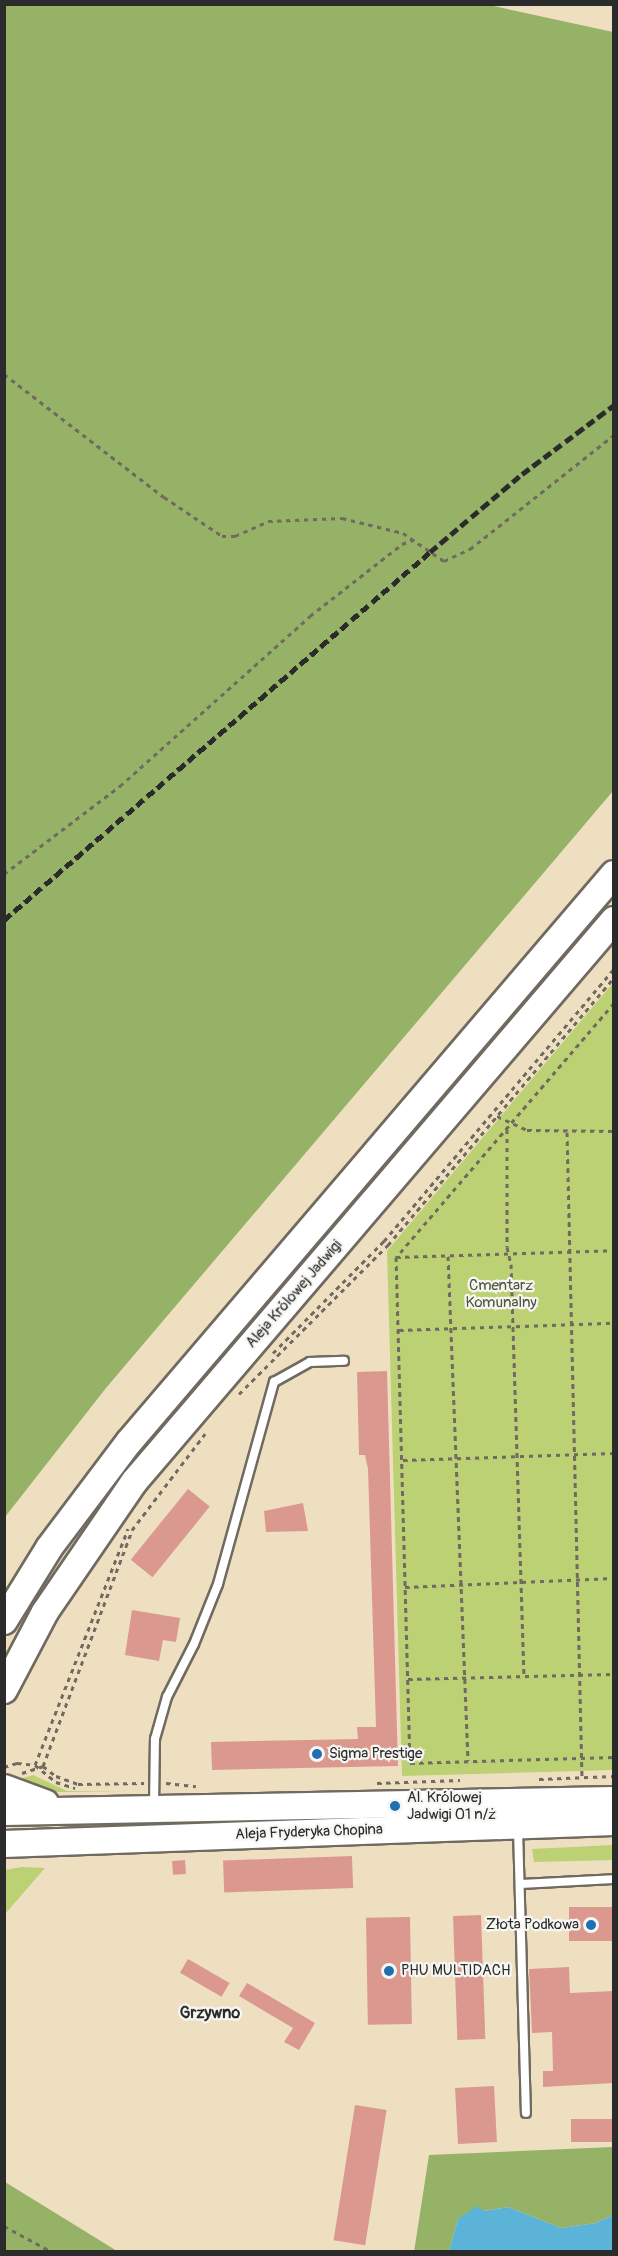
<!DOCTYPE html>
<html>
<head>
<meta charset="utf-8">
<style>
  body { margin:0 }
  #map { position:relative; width:618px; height:2256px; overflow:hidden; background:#efdfc1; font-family:Pangolin,sans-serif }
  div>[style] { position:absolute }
  .green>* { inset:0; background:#bcd074 }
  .forest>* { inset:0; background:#95b266 }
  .water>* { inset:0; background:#5bb4d8 }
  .building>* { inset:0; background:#db988f; transform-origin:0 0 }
  .path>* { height:3px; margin-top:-1.5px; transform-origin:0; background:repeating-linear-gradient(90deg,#706a60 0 4.5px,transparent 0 9px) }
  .roads { filter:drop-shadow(2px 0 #706a60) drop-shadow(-2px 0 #706a60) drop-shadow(0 2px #706a60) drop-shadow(0 -2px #706a60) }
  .service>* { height:8px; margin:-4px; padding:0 4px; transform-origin:4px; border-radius:4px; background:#fff }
  .primary>* { height:26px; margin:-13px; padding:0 13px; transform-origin:13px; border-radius:13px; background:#fff }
  .rail>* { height:4.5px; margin-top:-2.25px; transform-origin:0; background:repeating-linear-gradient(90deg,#2b2b2b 0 9px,transparent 0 13.5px) }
  .dots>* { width:16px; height:16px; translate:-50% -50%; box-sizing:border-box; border:3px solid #f6f6f2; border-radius:50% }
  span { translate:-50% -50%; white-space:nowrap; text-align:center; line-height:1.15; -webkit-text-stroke:4.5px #f6f6f2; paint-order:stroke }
  .park-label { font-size:15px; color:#4f543d }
  .street-label { font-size:15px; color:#2b2b2b }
  .poi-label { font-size:15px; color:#2b2b2b }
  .left { translate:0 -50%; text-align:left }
  .right { translate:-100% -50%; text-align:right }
  .neighbourhood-label { font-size:16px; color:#2b2b2b; font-weight:700 }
  .frame { position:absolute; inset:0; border:6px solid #2b2b2b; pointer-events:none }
</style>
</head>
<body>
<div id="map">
  <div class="green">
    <i style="clip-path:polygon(613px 983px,613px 1770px,402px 1776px,387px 1251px)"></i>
    <i style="clip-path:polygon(33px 1775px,67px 1791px,131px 1792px,34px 1792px,11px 1782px)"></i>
    <i style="clip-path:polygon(613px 1845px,613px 1860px,534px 1862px,532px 1849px)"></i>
    <i style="clip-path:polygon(22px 1867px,45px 1868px,5px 1914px,5px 1870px)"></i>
  </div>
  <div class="forest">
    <i style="clip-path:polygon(489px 5px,613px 32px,613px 791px,106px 1388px,5px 1517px,5px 5px)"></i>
    <i style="clip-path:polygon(613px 2147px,613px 2215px,596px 2223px,561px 2228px,508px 2207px,484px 2211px,458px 2219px,449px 2251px,414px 2252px,429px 2155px)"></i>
    <i style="clip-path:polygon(4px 2182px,5px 2182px,117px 2251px,5px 2251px)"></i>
  </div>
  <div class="water">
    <i style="clip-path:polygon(477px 2206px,484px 2211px,508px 2207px,561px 2228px,596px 2223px,613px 2215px,613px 2251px,449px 2251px,458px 2219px)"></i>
  </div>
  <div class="building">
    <i style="clip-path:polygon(387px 1371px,398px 1766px,212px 1770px,211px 1742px,358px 1739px,357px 1727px,376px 1727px,368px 1469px,365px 1455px,359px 1455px,357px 1372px)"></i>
    <i style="left:188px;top:1489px;width:28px;height:91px;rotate:39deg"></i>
    <i style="clip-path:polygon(303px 1503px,308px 1531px,266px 1532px,264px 1511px)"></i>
    <i style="clip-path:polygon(132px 1610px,180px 1618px,176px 1642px,163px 1640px,159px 1661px,125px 1655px)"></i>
    <i style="left:352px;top:1856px;width:32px;height:129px;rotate:88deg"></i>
    <i style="left:185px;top:1860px;width:14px;height:13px;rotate:86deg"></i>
    <i style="left:614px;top:1907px;width:34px;height:45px;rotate:90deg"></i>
    <i style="left:481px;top:1915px;width:124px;height:28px;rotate:88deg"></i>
    <i style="left:410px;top:1917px;width:107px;height:44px;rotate:89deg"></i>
    <i style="left:188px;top:1959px;width:48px;height:16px;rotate:30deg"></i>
    <i style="clip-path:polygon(569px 1967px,570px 1993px,614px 1991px,614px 2083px,543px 2087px,543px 2071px,553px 2071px,552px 2032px,532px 2033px,529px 1969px)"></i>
    <i style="clip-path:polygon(247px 1983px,315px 2023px,299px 2050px,284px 2042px,293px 2028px,239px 1996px)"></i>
    <i style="left:494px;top:2086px;width:56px;height:39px;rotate:87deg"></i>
    <i style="left:355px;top:2105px;width:32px;height:137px;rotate:9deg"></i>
    <i style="left:614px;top:2119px;width:23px;height:43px;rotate:90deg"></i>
  </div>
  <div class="path">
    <i style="left:4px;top:374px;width:202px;rotate:37.6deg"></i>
    <i style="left:164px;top:497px;width:70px;rotate:33.9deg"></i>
    <i style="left:222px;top:536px;width:13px"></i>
    <i style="left:235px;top:536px;width:36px;rotate:-24deg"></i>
    <i style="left:268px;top:521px;width:74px;rotate:-2.3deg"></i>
    <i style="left:342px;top:518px;width:63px;rotate:13.8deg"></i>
    <i style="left:403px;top:533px;width:50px;rotate:34.3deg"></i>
    <i style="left:444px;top:561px;width:29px;rotate:-25deg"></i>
    <i style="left:470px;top:549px;width:184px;rotate:-38.4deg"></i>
    <i style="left:4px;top:874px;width:146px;rotate:-37.2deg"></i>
    <i style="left:120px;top:786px;width:255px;rotate:-41.8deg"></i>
    <i style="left:310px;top:616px;width:117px;rotate:-38deg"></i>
    <i style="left:402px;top:544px;width:12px;rotate:-20deg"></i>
    <i style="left:614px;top:1003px;width:335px;rotate:130.6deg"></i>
    <i style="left:396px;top:1257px;width:506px;rotate:88.42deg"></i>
    <i style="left:410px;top:1763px;width:204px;rotate:-1.7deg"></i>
    <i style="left:497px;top:1116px;width:33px;rotate:25deg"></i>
    <i style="left:527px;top:1130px;width:87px;rotate:0.7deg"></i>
    <i style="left:507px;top:1129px;width:118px;rotate:90deg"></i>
    <i style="left:507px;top:1247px;width:17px;rotate:77deg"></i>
    <i style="left:511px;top:1264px;width:413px;rotate:88.2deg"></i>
    <i style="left:567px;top:1132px;width:645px;rotate:88.67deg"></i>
    <i style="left:448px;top:1256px;width:505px;rotate:87.73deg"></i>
    <i style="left:396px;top:1257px;width:218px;rotate:-1.8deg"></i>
    <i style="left:399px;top:1330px;width:215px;rotate:-1.9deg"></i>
    <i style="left:273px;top:1353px;width:158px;rotate:-45.3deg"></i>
    <i style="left:384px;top:1241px;width:356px;rotate:-49.8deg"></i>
    <i style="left:239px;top:1394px;width:211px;rotate:-45deg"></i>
    <i style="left:388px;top:1245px;width:350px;rotate:-49.8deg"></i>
    <i style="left:403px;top:1460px;width:211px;rotate:-1.9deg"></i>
    <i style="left:405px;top:1587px;width:209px;rotate:-2.5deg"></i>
    <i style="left:408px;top:1679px;width:206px;rotate:-1.4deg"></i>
    <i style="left:35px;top:1765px;width:254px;rotate:-68.5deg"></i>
    <i style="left:43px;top:1766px;width:252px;rotate:-69.3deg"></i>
    <i style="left:132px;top:1530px;width:121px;rotate:-52.8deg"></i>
    <i style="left:43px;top:1766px;width:16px;rotate:38deg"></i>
    <i style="left:56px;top:1776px;width:23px;rotate:20deg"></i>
    <i style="left:78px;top:1784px;width:66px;rotate:-0.9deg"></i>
    <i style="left:4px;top:1767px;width:14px;rotate:-17deg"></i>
    <i style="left:17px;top:1763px;width:18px;rotate:6deg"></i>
    <i style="left:35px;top:1765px;width:27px;rotate:39deg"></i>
    <i style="left:56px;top:1782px;width:20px;rotate:18deg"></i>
    <i style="left:22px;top:1773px;width:22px;rotate:-18deg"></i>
    <i style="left:539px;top:1779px;width:75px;rotate:-2.3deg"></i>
    <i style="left:166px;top:1783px;width:30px;rotate:6deg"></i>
    <i style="left:377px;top:1783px;width:83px;rotate:-2.1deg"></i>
    <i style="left:4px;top:2226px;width:55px;rotate:28.4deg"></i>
  </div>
  <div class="roads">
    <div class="service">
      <i style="left:154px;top:1807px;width:68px;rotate:-89.2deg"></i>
      <i style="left:155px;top:1739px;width:44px;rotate:-74.1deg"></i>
      <i style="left:167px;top:1697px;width:59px;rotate:-63deg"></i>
      <i style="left:194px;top:1644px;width:65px;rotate:-68.2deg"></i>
      <i style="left:218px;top:1584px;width:210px;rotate:-74.5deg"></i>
      <i style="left:274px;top:1382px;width:41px;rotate:-29.1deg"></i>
      <i style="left:310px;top:1362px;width:34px;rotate:-2deg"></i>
      <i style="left:518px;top:1829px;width:284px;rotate:88.4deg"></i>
      <i style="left:520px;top:1884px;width:94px;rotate:-3deg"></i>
    </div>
    <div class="primary">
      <i style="left:4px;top:1621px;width:86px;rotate:-58.3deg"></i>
      <i style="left:49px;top:1548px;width:133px;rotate:-53deg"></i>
      <i style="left:129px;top:1442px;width:747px;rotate:-49.51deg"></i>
      <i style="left:4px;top:1690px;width:88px;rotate:-62.3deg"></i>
      <i style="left:45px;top:1612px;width:158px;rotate:-55.6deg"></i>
      <i style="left:134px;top:1482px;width:739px;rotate:-49.5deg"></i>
      <i style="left:4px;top:1788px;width:44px;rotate:20.1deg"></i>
      <i style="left:4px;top:1812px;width:610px;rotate:-1.13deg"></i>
      <i style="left:4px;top:1844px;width:610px;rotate:-2.07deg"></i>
    </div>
  </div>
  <div class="rail">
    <i style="left:4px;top:920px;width:563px;rotate:-40.82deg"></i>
    <i style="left:430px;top:552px;width:121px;rotate:-40.3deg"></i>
    <i style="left:522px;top:474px;width:115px;rotate:-36.9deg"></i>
  </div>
  <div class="dots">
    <i style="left:317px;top:1754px;background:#1f6fb2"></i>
    <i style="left:395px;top:1806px;background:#1f6fb2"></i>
    <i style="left:591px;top:1925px;background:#1f6fb2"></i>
    <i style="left:389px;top:1971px;background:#1f6fb2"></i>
  </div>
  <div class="park-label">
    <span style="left:501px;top:1294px">Cmentarz<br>Komunalny</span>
  </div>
  <div class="street-label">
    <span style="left:294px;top:1294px;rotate:-49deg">Aleja Królowej Jadwigi</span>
    <span style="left:309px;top:1832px;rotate:-2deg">Aleja Fryderyka Chopina</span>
  </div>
  <div class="poi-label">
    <span class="left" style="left:329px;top:1754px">Sigma Prestige</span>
    <span class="left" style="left:407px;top:1806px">Al. Królowej<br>Jadwigi 01 n/ż</span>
    <span class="right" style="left:579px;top:1925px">Złota Podkowa</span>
    <span class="left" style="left:401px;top:1971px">PHU MULTIDACH</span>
  </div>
  <div class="neighbourhood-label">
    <span style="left:210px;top:2013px">Grzywno</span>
  </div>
  <div class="frame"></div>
</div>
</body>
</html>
